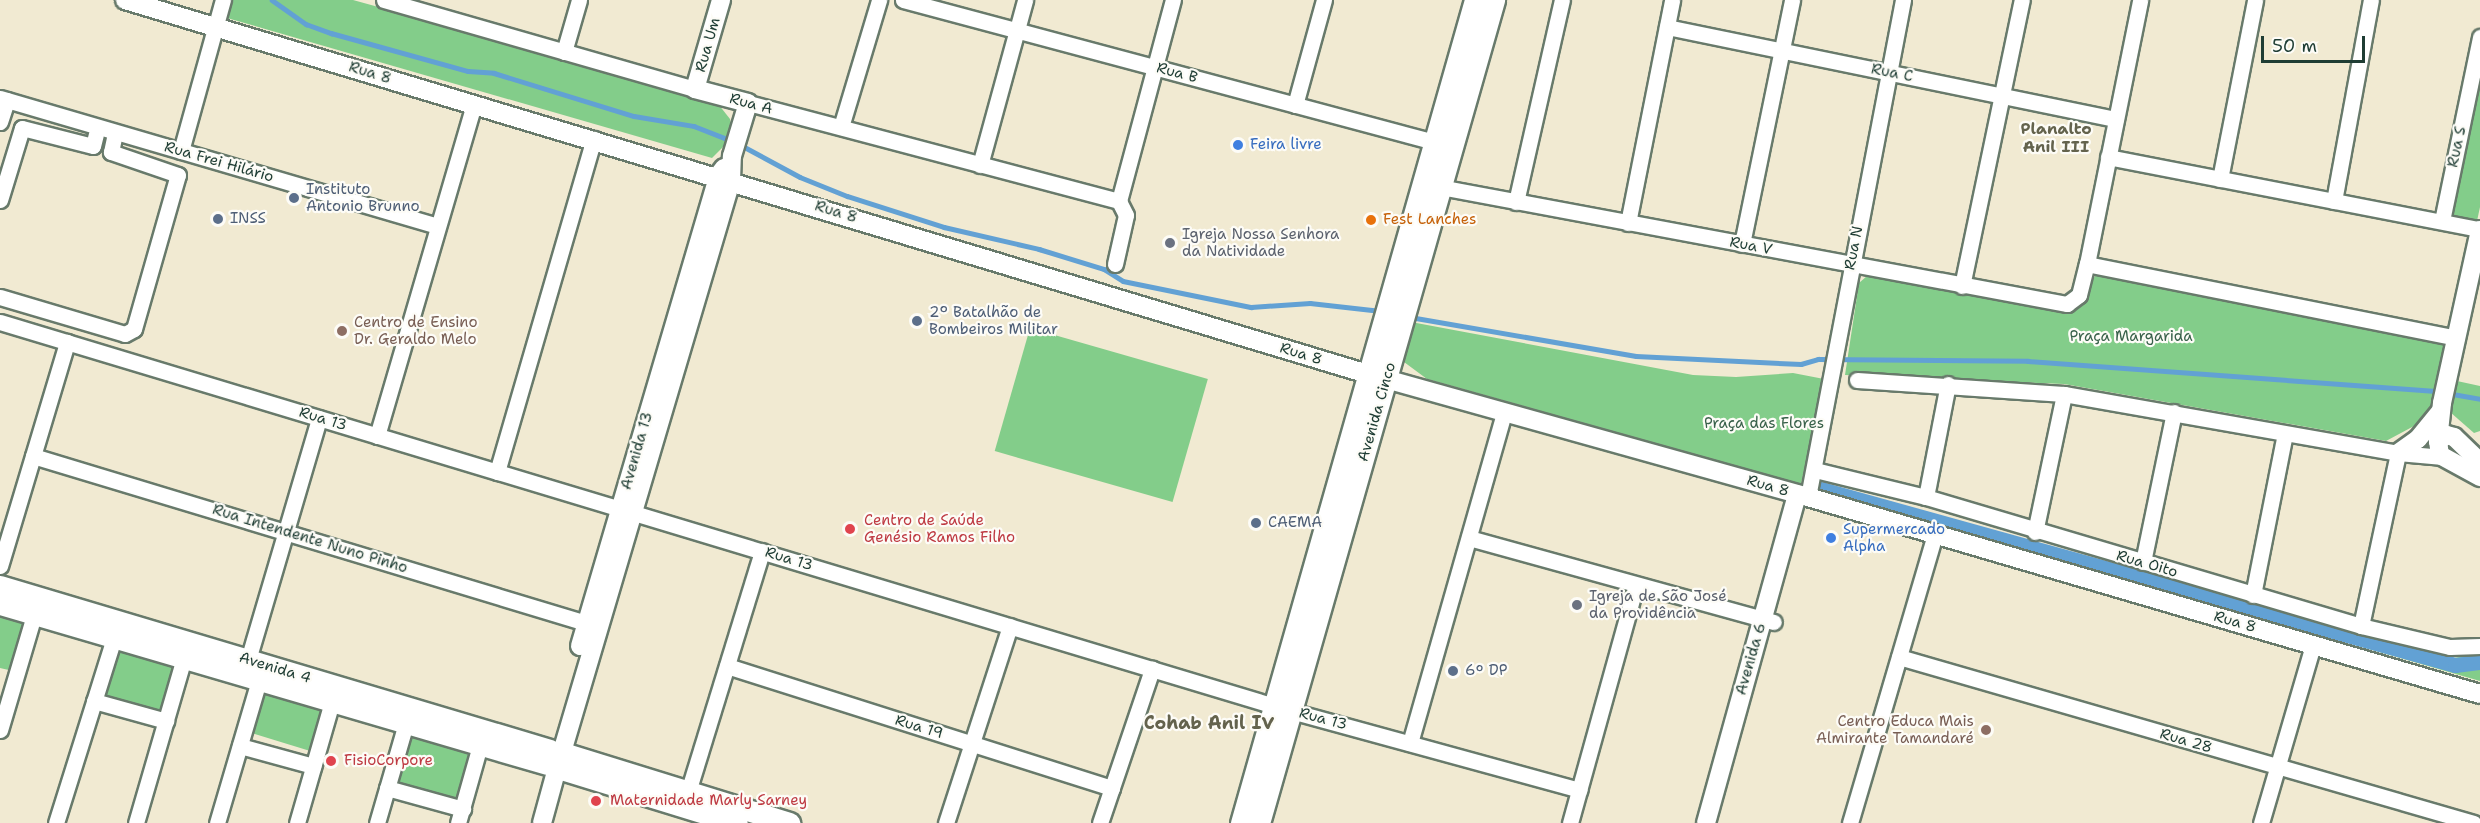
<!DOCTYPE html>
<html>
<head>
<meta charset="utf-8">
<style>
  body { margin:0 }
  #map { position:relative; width:2480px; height:823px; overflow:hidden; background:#f1ead2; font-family:"Shantell Sans",sans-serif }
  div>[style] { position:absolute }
  .green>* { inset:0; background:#83cd8a; transform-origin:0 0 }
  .stream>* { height:4.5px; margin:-2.25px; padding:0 2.25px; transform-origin:2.25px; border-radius:2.25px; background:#62a1d4 }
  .canal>* { height:15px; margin:-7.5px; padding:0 7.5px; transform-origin:7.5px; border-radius:7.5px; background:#62a1d4 }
  .roads { filter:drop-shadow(2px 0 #687a6b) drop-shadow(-2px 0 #687a6b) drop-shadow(0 2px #687a6b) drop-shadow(0 -2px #687a6b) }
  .minor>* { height:15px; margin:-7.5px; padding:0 7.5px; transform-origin:7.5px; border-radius:7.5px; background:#fff }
  .tertiary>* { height:18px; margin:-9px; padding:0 9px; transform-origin:9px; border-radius:9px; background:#fff }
  .secondary>* { height:21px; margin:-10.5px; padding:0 10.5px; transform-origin:10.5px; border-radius:10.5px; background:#fff }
  .dots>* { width:16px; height:16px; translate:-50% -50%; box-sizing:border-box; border:3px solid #fdfcf7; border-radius:50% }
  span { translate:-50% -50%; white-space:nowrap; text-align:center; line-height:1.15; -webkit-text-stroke:4.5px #fdfcf7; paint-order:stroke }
  .street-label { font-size:15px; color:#1f3d34 }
  .shop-label { font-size:15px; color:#366cbe }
  .left { translate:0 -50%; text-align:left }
  .service-label { font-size:15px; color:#4e5e75 }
  .food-label { font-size:15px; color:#c56008 }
  .worship-label { font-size:15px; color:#5b616d }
  .education-label { font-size:15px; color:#785e54 }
  .right { translate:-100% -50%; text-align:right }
  .park-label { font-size:15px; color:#38614a }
  .health-label { font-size:15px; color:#be3a42 }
  .neighbourhood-label { font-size:16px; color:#64634d; font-weight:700 }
  .quarter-label { font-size:18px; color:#64634d; font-weight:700 }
  .scale { position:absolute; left:2261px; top:36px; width:104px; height:27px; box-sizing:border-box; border:3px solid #1f3d34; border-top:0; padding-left:8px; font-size:18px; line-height:21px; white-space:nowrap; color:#1f3d34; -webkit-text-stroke:4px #fdfcf7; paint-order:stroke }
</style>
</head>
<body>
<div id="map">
  <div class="green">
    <i style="clip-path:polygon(231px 0,353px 0,715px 100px,730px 119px,732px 130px,726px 144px,712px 158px,227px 18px)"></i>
    <i style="clip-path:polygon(2480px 71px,2480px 207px,2477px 221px,2451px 216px)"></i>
    <i style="clip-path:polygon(2096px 274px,2447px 345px,2435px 407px,2414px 426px,2386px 441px,2064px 384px,1845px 375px,1859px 283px,1867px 276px,2063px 312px,2081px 303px)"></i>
    <i style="clip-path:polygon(1411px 322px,1693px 375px,1736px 377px,1793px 373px,1824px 379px,1801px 484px,1427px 379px,1404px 362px)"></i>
    <i style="left:1030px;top:328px;width:185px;height:128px;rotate:16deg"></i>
    <i style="clip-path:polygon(2457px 381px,2480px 386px,2480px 431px,2474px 433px,2450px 412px)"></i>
    <i style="clip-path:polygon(1818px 484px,2454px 658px,2480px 653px,2480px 681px,1817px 490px)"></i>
    <i style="clip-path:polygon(0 617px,28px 625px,13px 671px,0 668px)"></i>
    <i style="left:115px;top:644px;width:67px;height:56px;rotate:17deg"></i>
    <i style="left:262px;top:685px;width:67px;height:49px;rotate:17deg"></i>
    <i style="left:409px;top:735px;width:67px;height:53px;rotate:17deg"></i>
  </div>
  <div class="stream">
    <i style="left:272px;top:0;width:42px;rotate:35.2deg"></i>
    <i style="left:306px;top:24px;width:27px;rotate:20deg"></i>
    <i style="left:331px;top:33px;width:142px;rotate:15.5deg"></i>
    <i style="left:468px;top:71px;width:26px;rotate:4deg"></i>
    <i style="left:494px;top:73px;width:146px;rotate:17.1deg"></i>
    <i style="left:634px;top:116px;width:61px;rotate:9.5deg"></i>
    <i style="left:694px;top:126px;width:41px;rotate:21.5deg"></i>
    <i style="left:739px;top:144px;width:69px;rotate:28.4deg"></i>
    <i style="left:800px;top:177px;width:51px;rotate:22deg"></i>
    <i style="left:847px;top:196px;width:102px;rotate:17.7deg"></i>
    <i style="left:944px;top:227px;width:98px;rotate:13deg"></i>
    <i style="left:1039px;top:249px;width:68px;rotate:17.1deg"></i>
    <i style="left:1104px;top:269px;width:22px;rotate:32deg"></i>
    <i style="left:1123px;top:281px;width:131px;rotate:11.5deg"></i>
    <i style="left:1251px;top:307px;width:59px;rotate:-3.9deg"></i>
    <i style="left:1310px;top:303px;width:71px;rotate:6.4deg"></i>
    <i style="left:1410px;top:317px;width:229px;rotate:9.8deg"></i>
    <i style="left:1636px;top:356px;width:165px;rotate:2.8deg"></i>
    <i style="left:1801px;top:364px;width:18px;rotate:-16deg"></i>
    <i style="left:1818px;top:359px;width:210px;rotate:0.5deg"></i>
    <i style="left:2028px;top:361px;width:412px;rotate:4.2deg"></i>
    <i style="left:2447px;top:393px;width:34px;rotate:10deg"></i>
  </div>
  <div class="canal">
    <i style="left:1821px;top:489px;width:658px;rotate:15.51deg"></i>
    <i style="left:2455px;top:665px;width:25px;rotate:-7deg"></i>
  </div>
  <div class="roads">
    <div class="minor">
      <i style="left:384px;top:0;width:323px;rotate:16deg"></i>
      <i style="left:903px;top:0;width:558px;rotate:14.96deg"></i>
      <i style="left:1667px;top:27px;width:458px;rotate:11.6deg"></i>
      <i style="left:564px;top:52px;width:54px;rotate:-73.9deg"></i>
      <i style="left:0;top:98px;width:456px;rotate:16.3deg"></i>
      <i style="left:748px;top:103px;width:384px;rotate:14.8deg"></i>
      <i style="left:1295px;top:105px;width:109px;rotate:-74.6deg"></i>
      <i style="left:0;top:122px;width:23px;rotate:-72deg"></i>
      <i style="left:841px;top:127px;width:133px;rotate:-73.3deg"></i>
      <i style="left:181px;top:151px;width:157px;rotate:-74.5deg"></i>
      <i style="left:2108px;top:157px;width:379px;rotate:11deg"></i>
      <i style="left:980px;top:165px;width:171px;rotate:-74.7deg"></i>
      <i style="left:2220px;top:179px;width:182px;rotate:-78.9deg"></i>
      <i style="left:1440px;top:187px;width:638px;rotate:10.57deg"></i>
      <i style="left:2067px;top:304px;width:15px;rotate:-37deg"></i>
      <i style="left:2079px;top:295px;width:32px;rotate:-76deg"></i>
      <i style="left:2087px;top:264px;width:269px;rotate:-78.6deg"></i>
      <i style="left:0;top:200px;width:75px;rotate:-73deg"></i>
      <i style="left:22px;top:128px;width:73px;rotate:14.2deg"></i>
      <i style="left:93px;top:146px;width:12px;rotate:-76deg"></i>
      <i style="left:2334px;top:201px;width:204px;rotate:-79.6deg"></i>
      <i style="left:1516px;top:202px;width:207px;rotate:-77.2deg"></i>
      <i style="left:2442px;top:221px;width:188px;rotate:-78.3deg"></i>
      <i style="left:1628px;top:223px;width:227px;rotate:-78.8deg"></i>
      <i style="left:1742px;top:244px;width:249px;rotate:-78.4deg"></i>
      <i style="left:1115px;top:264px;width:50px;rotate:-77.3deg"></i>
      <i style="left:1126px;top:215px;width:16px;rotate:-117deg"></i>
      <i style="left:1119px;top:201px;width:208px;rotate:-75deg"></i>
      <i style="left:2087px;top:264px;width:377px;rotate:11.3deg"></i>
      <i style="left:1962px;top:286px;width:292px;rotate:-78.2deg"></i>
      <i style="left:0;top:297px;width:130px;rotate:16.5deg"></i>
      <i style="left:125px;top:334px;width:10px;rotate:-29deg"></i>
      <i style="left:134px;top:329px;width:160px;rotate:-74.1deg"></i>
      <i style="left:178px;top:175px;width:71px;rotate:-161.1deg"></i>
      <i style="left:111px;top:152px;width:14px;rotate:-78deg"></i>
      <i style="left:0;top:322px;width:1348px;rotate:16.77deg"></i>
      <i style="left:1291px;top:711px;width:299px;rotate:15.3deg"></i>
      <i style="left:1857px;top:380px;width:207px;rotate:3.9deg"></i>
      <i style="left:2064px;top:394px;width:339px;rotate:10deg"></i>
      <i style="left:2398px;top:453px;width:45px;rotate:5.1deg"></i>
      <i style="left:377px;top:436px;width:346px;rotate:-73.7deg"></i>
      <i style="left:33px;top:456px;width:588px;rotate:16.8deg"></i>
      <i style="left:1815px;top:470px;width:114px;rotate:13.7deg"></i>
      <i style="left:1926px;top:497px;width:454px;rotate:16.5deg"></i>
      <i style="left:2361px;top:626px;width:91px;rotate:13.3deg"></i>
      <i style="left:2450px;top:647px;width:30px;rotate:-2deg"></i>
      <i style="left:497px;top:472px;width:347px;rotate:-73.8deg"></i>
      <i style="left:1808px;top:497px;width:506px;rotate:-79.18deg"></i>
      <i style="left:1926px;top:497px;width:115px;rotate:-79deg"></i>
      <i style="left:2035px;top:532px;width:141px;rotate:-78.1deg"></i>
      <i style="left:1469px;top:538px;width:316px;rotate:15.4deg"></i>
      <i style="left:2143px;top:562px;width:153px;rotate:-78.3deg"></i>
      <i style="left:0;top:566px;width:234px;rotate:-73.3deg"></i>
      <i style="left:2253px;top:595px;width:164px;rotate:-78.8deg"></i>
      <i style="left:2361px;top:626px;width:177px;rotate:-77.9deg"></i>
      <i style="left:1899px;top:657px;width:598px;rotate:16.1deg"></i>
      <i style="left:248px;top:660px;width:252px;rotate:-73.6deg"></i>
      <i style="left:727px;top:666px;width:404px;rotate:17.6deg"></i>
      <i style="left:94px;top:701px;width:75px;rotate:15.5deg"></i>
      <i style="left:0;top:730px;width:120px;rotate:-73.5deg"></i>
      <i style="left:1410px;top:743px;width:344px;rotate:-74.1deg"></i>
      <i style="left:240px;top:746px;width:76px;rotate:15.3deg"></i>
      <i style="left:387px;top:788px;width:79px;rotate:15.4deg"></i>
      <i style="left:688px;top:792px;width:252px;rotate:-72.9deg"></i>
      <i style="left:56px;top:823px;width:194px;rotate:-72.6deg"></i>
      <i style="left:136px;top:823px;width:172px;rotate:-73.8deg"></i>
      <i style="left:217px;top:823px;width:149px;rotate:-73.6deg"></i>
      <i style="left:297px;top:823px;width:126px;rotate:-73.9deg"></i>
      <i style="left:377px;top:823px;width:104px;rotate:-73.8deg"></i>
      <i style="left:458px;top:823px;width:81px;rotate:-74.2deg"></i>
      <i style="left:946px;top:823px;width:207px;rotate:-72deg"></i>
      <i style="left:1100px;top:823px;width:163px;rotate:-71.3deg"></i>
      <i style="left:1570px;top:823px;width:247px;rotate:-74.5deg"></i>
      <i style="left:1850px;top:823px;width:301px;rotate:-73.6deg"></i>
      <i style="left:2261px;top:823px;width:185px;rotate:-73.7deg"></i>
    </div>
    <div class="tertiary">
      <i style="left:125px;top:0;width:1298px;rotate:16.75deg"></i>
      <i style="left:1368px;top:374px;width:457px;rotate:15.6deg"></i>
      <i style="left:1808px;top:497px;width:700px;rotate:16.34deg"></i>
      <i style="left:2438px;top:441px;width:38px;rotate:-84deg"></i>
      <i style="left:2442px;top:403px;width:177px;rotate:-77.6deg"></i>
      <i style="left:2398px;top:453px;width:24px;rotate:-35deg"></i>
      <i style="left:2418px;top:439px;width:35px;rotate:-51deg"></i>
      <i style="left:2480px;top:462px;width:36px;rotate:-136deg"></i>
      <i style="left:2454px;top:437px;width:7px;rotate:-164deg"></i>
      <i style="left:2447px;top:435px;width:11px;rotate:146deg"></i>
      <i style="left:2438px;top:441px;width:14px;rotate:82deg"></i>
      <i style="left:2440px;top:455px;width:46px;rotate:28.8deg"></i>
      <i style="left:580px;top:646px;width:490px;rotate:-73.6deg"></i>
      <i style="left:718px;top:176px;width:10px;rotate:-53deg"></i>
      <i style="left:562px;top:752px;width:595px;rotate:-73.51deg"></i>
      <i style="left:731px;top:181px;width:25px;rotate:-88deg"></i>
      <i style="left:732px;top:156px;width:55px;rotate:-73.2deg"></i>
      <i style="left:748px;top:103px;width:55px;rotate:-165.2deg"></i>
      <i style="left:695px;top:89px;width:93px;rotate:-73.7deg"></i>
      <i style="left:542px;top:823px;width:57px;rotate:-74.7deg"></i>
      <i style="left:1706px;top:823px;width:341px;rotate:-74.5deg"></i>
    </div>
    <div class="secondary">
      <i style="left:0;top:586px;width:574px;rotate:16.6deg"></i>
      <i style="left:0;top:604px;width:570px;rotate:16.3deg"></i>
      <i style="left:563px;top:753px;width:237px;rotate:17.2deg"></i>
      <i style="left:558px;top:768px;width:187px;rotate:17.1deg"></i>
      <i style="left:1241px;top:823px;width:856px;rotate:-74.13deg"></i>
      <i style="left:1259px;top:823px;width:856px;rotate:-74.06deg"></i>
    </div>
  </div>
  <div class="dots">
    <i style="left:1238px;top:145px;background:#3f7fe0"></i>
    <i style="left:294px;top:198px;background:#5c6f8a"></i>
    <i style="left:218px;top:219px;background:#5c6f8a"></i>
    <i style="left:1371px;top:220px;background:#e8710a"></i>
    <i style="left:1170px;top:243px;background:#6b7280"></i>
    <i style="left:917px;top:321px;background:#5c6f8a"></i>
    <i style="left:342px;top:331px;background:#8d6e63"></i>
    <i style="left:1256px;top:523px;background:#5c6f8a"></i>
    <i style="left:850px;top:529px;background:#e0444e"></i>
    <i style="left:1831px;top:538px;background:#3f7fe0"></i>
    <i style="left:1577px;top:605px;background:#6b7280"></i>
    <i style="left:1453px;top:671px;background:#5c6f8a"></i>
    <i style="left:1986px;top:730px;background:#8d6e63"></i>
    <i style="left:331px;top:761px;background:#e0444e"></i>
    <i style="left:596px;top:801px;background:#e0444e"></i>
  </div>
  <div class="street-label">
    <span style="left:708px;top:45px;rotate:-74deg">Rua Um</span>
    <span style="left:370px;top:73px;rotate:17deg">Rua 8</span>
    <span style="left:1177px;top:73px;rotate:15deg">Rua B</span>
    <span style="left:1892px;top:73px;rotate:11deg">Rua C</span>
    <span style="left:751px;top:104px;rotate:15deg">Rua A</span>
    <span style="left:2457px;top:147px;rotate:-78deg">Rua S</span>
    <span style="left:219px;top:162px;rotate:16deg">Rua Frei Hilário</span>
    <span style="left:836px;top:212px;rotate:17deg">Rua 8</span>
    <span style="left:1751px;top:246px;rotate:11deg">Rua V</span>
    <span style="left:1854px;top:248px;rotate:-79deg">Rua N</span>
    <span style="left:1301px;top:354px;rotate:17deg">Rua 8</span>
    <span style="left:1377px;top:412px;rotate:-74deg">Avenida Cinco</span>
    <span style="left:323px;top:419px;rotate:17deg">Rua 13</span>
    <span style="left:637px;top:451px;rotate:-74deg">Avenida 13</span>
    <span style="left:1768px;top:486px;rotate:16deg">Rua 8</span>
    <span style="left:310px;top:539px;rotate:17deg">Rua Intendente Nuno Pinho</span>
    <span style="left:789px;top:559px;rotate:17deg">Rua 13</span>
    <span style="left:2147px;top:564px;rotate:16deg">Rua Oito</span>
    <span style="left:2235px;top:622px;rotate:16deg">Rua 8</span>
    <span style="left:1751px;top:659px;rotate:-74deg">Avenida 6</span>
    <span style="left:275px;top:668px;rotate:17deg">Avenida 4</span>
    <span style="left:1323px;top:719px;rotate:15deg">Rua 13</span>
    <span style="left:919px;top:727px;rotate:17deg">Rua 19</span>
    <span style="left:2186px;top:741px;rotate:16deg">Rua 28</span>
  </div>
  <div class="shop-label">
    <span class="left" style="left:1250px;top:145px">Feira livre</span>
    <span class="left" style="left:1843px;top:538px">Supermercado<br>Alpha</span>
  </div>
  <div class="service-label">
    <span class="left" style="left:306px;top:198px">Instituto<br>Antonio Brunno</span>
    <span class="left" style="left:230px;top:219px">INSS</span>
    <span class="left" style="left:929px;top:321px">2° Batalhão de<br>Bombeiros Militar</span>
    <span class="left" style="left:1268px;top:523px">CAEMA</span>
    <span class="left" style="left:1465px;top:671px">6º DP</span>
  </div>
  <div class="food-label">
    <span class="left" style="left:1383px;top:220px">Fest Lanches</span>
  </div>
  <div class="worship-label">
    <span class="left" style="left:1182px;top:243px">Igreja Nossa Senhora<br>da Natividade</span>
    <span class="left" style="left:1589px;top:605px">Igreja de São José<br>da Providência</span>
  </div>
  <div class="education-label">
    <span class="left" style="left:354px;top:331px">Centro de Ensino<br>Dr. Geraldo Melo</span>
    <span class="right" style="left:1974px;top:730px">Centro Educa Mais<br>Almirante Tamandaré</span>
  </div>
  <div class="park-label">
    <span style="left:2131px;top:337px">Praça Margarida</span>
    <span style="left:1764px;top:424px">Praça das Flores</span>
  </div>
  <div class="health-label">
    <span class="left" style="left:864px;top:529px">Centro de Saúde<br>Genésio Ramos Filho</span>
    <span class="left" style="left:344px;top:761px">FisioCorpore</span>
    <span class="left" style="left:610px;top:801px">Maternidade Marly Sarney</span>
  </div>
  <div class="neighbourhood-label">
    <span style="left:2056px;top:138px">Planalto<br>Anil III</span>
  </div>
  <div class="quarter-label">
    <span style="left:1209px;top:723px">Cohab Anil IV</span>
  </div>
  <div class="scale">50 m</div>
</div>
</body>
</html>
